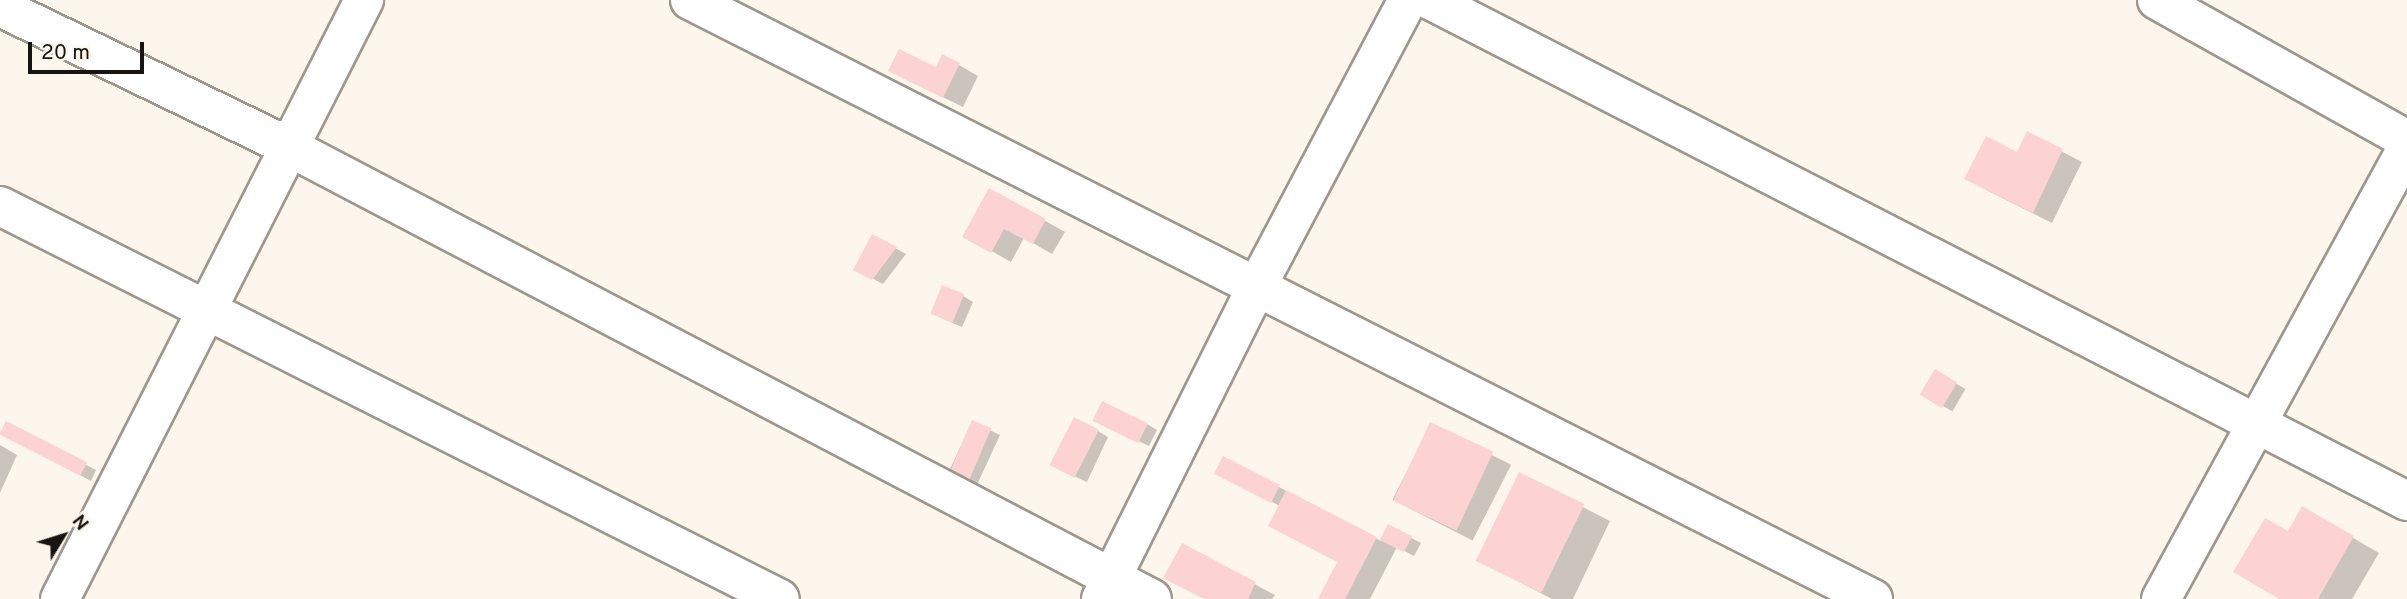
<!DOCTYPE html>
<html>
<head>
<meta charset="utf-8">
<style>
  body { margin:0 }
  #map { position:relative; width:2407px; height:599px; overflow:hidden; background:#fdf6ec; font-family:Overpass,sans-serif }
  div>[style] { position:absolute }
  .shadow>* { inset:0; background:#0003; transform-origin:0 0 }
  .building>* { inset:0; background:#fcd3d2; transform-origin:0 0 }
  .roads { filter:drop-shadow(2px 0 #9d978e) drop-shadow(-2px 0 #9d978e) drop-shadow(0 2px #9d978e) drop-shadow(0 -2px #9d978e) }
  .minor>* { height:38px; margin:-19px; padding:0 19px; transform-origin:19px; border-radius:19px; background:#fff }
  span { translate:-50% -50%; white-space:nowrap; text-align:center; line-height:1.15; -webkit-text-stroke:5px #fdf6ec; paint-order:stroke }
  .north { position:absolute; left:28px; top:501px; width:70px; height:70px; -webkit-text-stroke:5px #fdf6ec; paint-order:stroke; rotate:52deg; font-size:19px; font-weight:700; line-height:28px; text-align:center; color:#171411 }
  .north::after { content:''; display:block; margin:auto; width:24px; height:32px; background:#171411; clip-path:polygon(50% 0,100% 100%,50% 72%,0 100%) }
  .scale { position:absolute; left:28px; top:42px; width:116px; height:32px; box-sizing:border-box; border:4px solid #171411; border-top:0; padding-left:9px; font-size:21px; line-height:24px; white-space:nowrap; color:#171411; -webkit-text-stroke:5px #fdf6ec; paint-order:stroke }
</style>
</head>
<body>
<div id="map">
  <div class="shadow">
    <i style="clip-path:polygon(959px 65px,978px 76px,963px 107px,910px 81px)"></i>
    <i style="clip-path:polygon(2028px 134px,2082px 162px,2052px 223px,1986px 190px,2018px 154px)"></i>
    <i style="clip-path:polygon(990px 190px,1065px 232px,1052px 254px,1024px 238px,1011px 262px,965px 236px)"></i>
    <i style="clip-path:polygon(873px 236px,906px 254px,883px 284px,855px 269px)"></i>
    <i style="clip-path:polygon(963px 296px,973px 302px,962px 327px,941px 318px)"></i>
    <i style="left:1936px;top:372px;width:34px;height:26px;rotate:30deg"></i>
    <i style="left:972px;top:422px;width:31px;height:61px;rotate:25deg"></i>
    <i style="clip-path:polygon(7px 424px,96px 470px,91px 481px,12px 439px)"></i>
    <i style="clip-path:polygon(1147px 424px,1157px 430px,1149px 446px,1105px 426px)"></i>
    <i style="left:1431px;top:424px;width:90px;height:85px;rotate:27deg"></i>
    <i style="clip-path:polygon(1098px 431px,1108px 437px,1087px 482px,1063px 471px)"></i>
    <i style="clip-path:polygon(0 445px,17px 455px,0 493px)"></i>
    <i style="clip-path:polygon(1520px 475px,1610px 521px,1573px 599px,1552px 599px,1479px 561px)"></i>
    <i style="clip-path:polygon(1226px 479px,1279px 487px,1381px 541px,1389px 526px,1421px 543px,1414px 556px,1397px 547px,1370px 599px,1320px 599px,1339px 562px,1280px 506px)"></i>
    <i style="clip-path:polygon(2303px 509px,2379px 553px,2352px 599px,2283px 599px,2289px 533px)"></i>
    <i style="clip-path:polygon(1182px 545px,1275px 595px,1272px 599px,1206px 599px)"></i>
  </div>
  <div class="building">
    <i style="clip-path:polygon(899px 49px,936px 67px,942px 54px,960px 63px,943px 98px,888px 71px)"></i>
    <i style="clip-path:polygon(2027px 131px,2063px 149px,2033px 213px,1964px 179px,1986px 136px,2017px 152px)"></i>
    <i style="clip-path:polygon(989px 188px,1046px 219px,1033px 244px,1004px 229px,991px 253px,962px 237px)"></i>
    <i style="clip-path:polygon(872px 234px,897px 247px,872px 280px,853px 270px)"></i>
    <i style="left:942px;top:285px;width:24px;height:31px;rotate:22deg"></i>
    <i style="left:1935px;top:369px;width:26px;height:30px;rotate:31deg"></i>
    <i style="left:1102px;top:401px;width:51px;height:22px;rotate:26deg"></i>
    <i style="left:1074px;top:417px;width:28px;height:54px;rotate:27deg"></i>
    <i style="left:972px;top:420px;width:21px;height:64px;rotate:23deg"></i>
    <i style="left:6px;top:421px;width:91px;height:15px;rotate:27deg"></i>
    <i style="left:1430px;top:422px;width:70px;height:87px;rotate:25deg"></i>
    <i style="left:1223px;top:456px;width:64px;height:20px;rotate:27deg"></i>
    <i style="left:1519px;top:472px;width:73px;height:99px;rotate:26deg"></i>
    <i style="clip-path:polygon(1286px 490px,1377px 537px,1345px 599px,1318px 599px,1337px 562px,1268px 526px)"></i>
    <i style="clip-path:polygon(2302px 506px,2354px 536px,2318px 599px,2279px 599px,2233px 572px,2265px 518px,2288px 531px)"></i>
    <i style="left:1388px;top:524px;width:27px;height:18px;rotate:27deg"></i>
    <i style="clip-path:polygon(1182px 543px,1256px 582px,1248px 599px,1204px 599px,1163px 578px)"></i>
  </div>
  <div class="roads">
    <div class="minor">
      <i style="left:690px;top:0;width:1326px;rotate:26.85deg"></i>
      <i style="left:1430px;top:0;width:1098px;rotate:27.15deg"></i>
      <i style="left:2157px;top:0;width:287px;rotate:29.2deg"></i>
      <i style="left:0;top:7px;width:321px;rotate:25.8deg"></i>
      <i style="left:289px;top:147px;width:974px;rotate:27.64deg"></i>
      <i style="left:0;top:206px;width:873px;rotate:26.74deg"></i>
      <i style="left:60px;top:599px;width:672px;rotate:-63.09deg"></i>
      <i style="left:1101px;top:599px;width:350px;rotate:-63.5deg"></i>
      <i style="left:1257px;top:286px;width:323px;rotate:-62.2deg"></i>
      <i style="left:2161px;top:599px;width:514px;rotate:-61.39deg"></i>
    </div>
  </div>
  <div class="north">N</div>
  <div class="scale">20 m</div>
</div>
</body>
</html>
